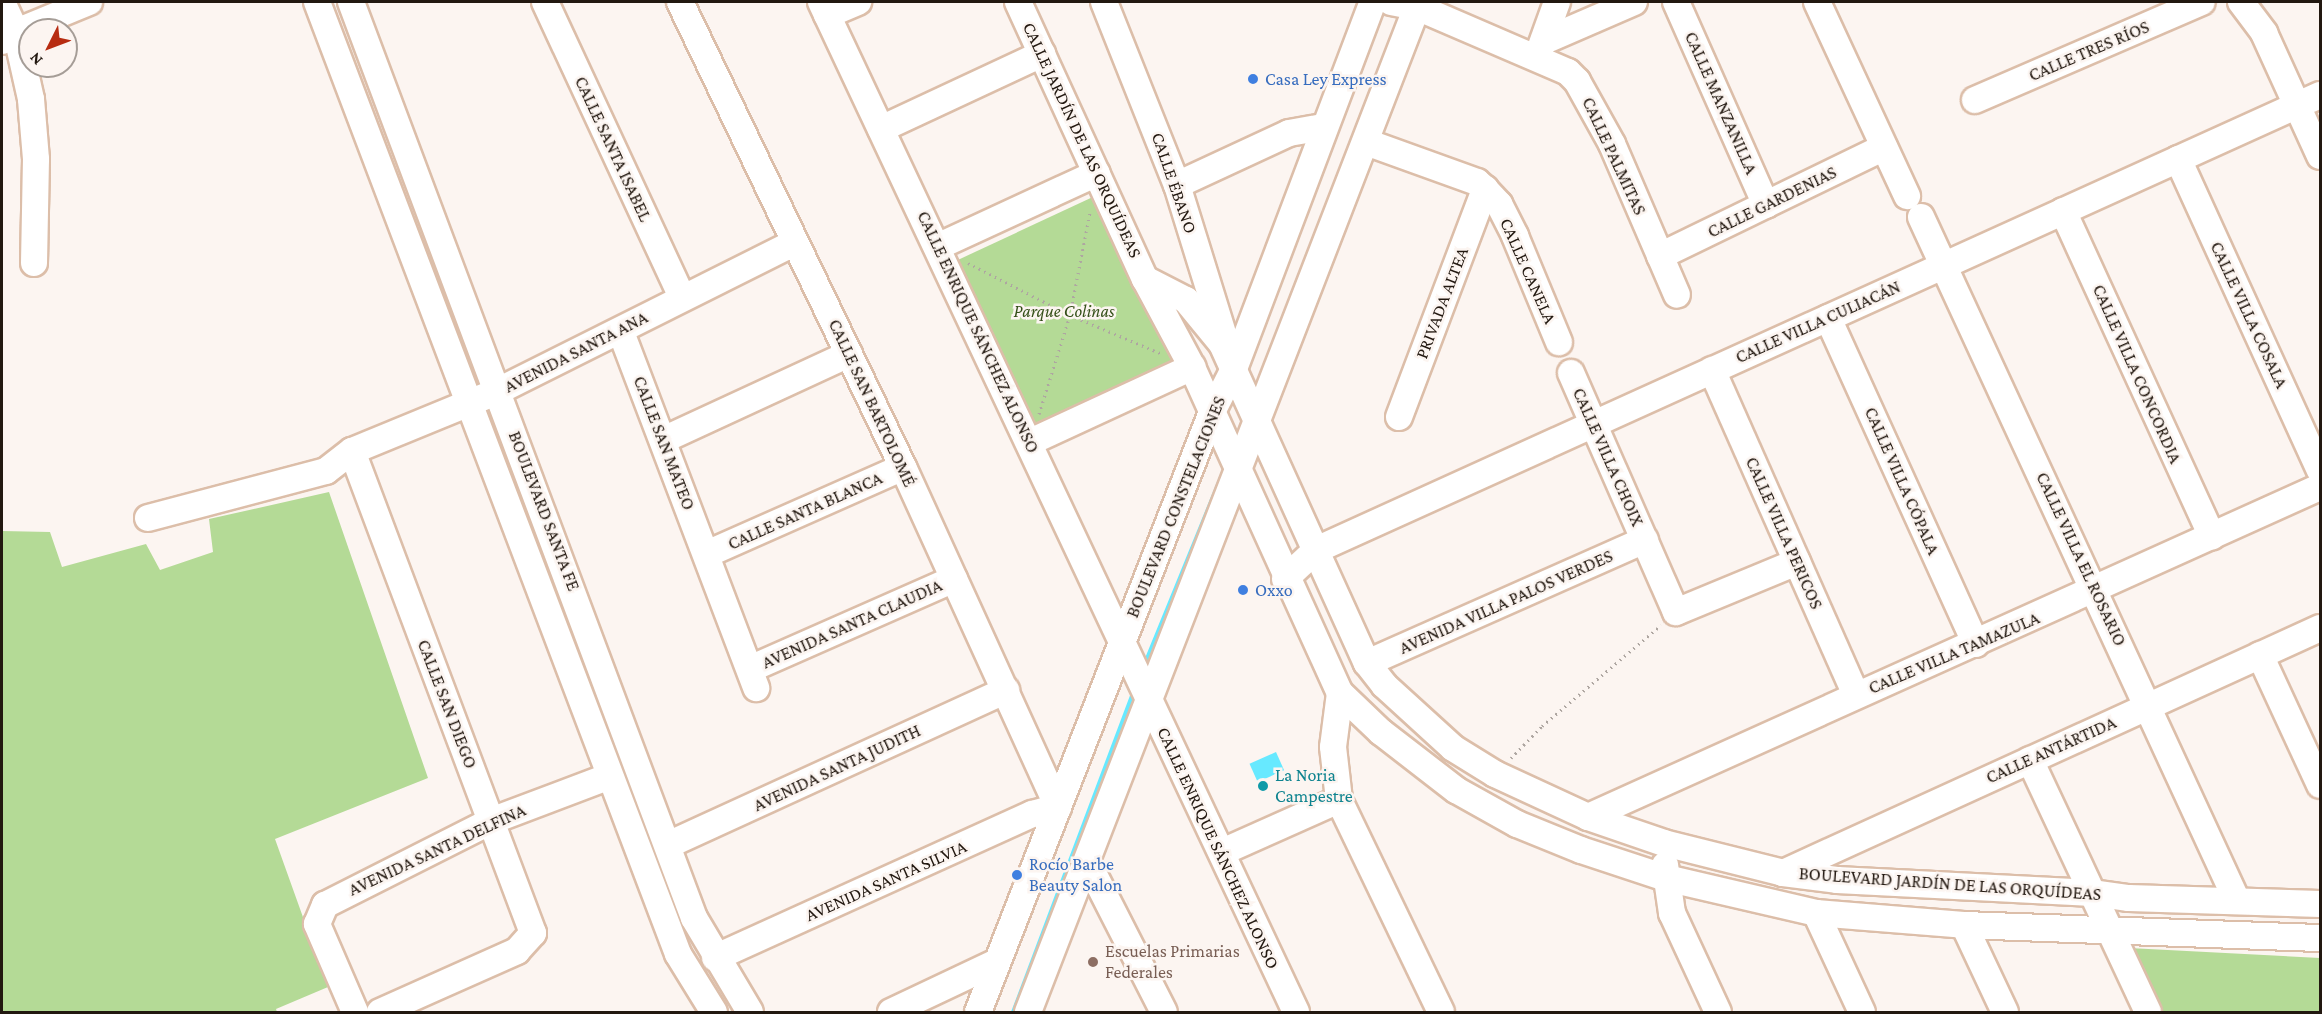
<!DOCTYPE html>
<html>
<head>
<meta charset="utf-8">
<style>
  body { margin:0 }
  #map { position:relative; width:2322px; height:1014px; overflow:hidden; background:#fcf5f1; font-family:"Crimson Pro",serif }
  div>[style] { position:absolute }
  .green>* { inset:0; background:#b4da96; transform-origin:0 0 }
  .water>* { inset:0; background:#67e9ff; transform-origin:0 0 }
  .stream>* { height:5px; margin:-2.5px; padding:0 2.5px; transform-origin:2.5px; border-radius:2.5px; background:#67e9ff }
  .path>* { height:3px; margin-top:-1.5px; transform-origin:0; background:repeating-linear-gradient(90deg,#aea6a1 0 1.5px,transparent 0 6px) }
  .roads { filter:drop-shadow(2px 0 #dcbea9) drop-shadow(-2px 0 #dcbea9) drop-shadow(0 2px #dcbea9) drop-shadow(0 -2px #dcbea9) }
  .minor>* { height:26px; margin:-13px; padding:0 13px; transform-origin:13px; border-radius:13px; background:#fff }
  .dots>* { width:16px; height:16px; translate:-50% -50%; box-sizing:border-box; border:3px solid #fcf5f1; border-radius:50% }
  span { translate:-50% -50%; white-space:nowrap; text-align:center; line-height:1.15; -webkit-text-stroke:5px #fcf5f1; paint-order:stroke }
  .street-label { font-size:18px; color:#221810 }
  .shop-label { font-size:18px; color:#366cbe }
  .left { translate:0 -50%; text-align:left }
  .park-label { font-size:18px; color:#355019; font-style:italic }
  .culture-label { font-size:18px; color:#0d838f }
  .education-label { font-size:18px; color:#785e54 }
  .frame { position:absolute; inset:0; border:3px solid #221810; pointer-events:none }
  .north { position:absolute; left:18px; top:18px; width:60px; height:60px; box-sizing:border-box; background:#fcf5f1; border:2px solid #a59d97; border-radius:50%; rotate:228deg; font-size:16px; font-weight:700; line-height:24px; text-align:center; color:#221810 }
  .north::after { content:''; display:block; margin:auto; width:21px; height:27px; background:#b72c11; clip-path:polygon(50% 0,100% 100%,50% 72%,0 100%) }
</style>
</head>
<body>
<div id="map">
  <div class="green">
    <i style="left:1095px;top:196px;width:192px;height:156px;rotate:65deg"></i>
    <i style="clip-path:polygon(329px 492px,428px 778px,275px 839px,328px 987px,276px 1009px,277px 1012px,2px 1012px,2px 531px,50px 532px,62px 567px,146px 544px,160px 570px,213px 552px,209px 519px)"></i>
    <i style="clip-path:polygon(2129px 948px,2320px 958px,2320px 1012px,2158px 1012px)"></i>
  </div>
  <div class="water">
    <i style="left:1276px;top:752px;width:20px;height:29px;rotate:66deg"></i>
  </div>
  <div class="stream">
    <i style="left:1143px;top:668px;width:214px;rotate:-67.8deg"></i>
    <i style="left:1013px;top:1012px;width:346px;rotate:-69.4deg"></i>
  </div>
  <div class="path">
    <i style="left:968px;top:263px;width:114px;rotate:27deg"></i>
    <i style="left:1070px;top:315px;width:98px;rotate:22.9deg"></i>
    <i style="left:1039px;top:414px;width:104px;rotate:-72.6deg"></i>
    <i style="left:1070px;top:315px;width:105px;rotate:-79deg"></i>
    <i style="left:1511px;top:758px;width:45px;rotate:-45.9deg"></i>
    <i style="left:1542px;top:726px;width:156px;rotate:-40.3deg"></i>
  </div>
  <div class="roads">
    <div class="minor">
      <i style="left:317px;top:2px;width:1018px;rotate:69.23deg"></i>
      <i style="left:678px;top:954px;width:68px;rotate:58.2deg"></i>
      <i style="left:351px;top:2px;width:978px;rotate:69.47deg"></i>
      <i style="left:694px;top:918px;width:109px;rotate:59.2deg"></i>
      <i style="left:545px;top:2px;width:325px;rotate:65.1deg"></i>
      <i style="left:680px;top:2px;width:516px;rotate:64.38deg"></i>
      <i style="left:903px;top:467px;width:374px;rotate:65.5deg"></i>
      <i style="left:1058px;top:807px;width:27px;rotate:165deg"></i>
      <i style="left:1032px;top:814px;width:348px;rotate:155.6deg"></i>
      <i style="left:821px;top:2px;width:1116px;rotate:64.81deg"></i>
      <i style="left:1018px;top:2px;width:305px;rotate:65.4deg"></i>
      <i style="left:1145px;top:279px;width:100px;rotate:61.9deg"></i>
      <i style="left:1192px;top:367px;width:358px;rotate:65.6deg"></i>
      <i style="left:1340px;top:693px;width:57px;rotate:43.6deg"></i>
      <i style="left:1381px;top:732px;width:95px;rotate:37.7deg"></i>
      <i style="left:1456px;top:790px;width:70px;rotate:29.1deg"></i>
      <i style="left:1517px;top:824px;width:69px;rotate:22.1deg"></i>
      <i style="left:1581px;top:850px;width:89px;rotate:18.2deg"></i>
      <i style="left:1666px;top:878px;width:154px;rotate:13.1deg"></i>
      <i style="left:1816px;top:913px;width:148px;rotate:4.6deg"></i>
      <i style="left:1964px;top:925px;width:356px;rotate:2.1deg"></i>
      <i style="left:1104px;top:2px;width:197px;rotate:68.3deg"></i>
      <i style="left:1177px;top:185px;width:159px;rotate:72.8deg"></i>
      <i style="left:1391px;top:2px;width:26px;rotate:11deg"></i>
      <i style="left:1417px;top:7px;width:164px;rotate:23.3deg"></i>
      <i style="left:1568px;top:72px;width:13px;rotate:45deg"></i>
      <i style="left:1577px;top:81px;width:72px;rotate:60.9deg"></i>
      <i style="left:1612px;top:144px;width:164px;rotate:66.7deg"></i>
      <i style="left:1676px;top:2px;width:222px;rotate:66.1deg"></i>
      <i style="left:1817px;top:2px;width:214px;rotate:65.1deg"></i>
      <i style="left:2241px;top:2px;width:39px;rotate:53deg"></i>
      <i style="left:2264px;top:33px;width:135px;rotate:65.5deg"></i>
      <i style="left:827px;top:15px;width:34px;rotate:-23deg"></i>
      <i style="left:2px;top:41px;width:17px;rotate:-33deg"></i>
      <i style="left:16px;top:32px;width:33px;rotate:-115deg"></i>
      <i style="left:1544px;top:41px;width:98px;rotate:-23.4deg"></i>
      <i style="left:1539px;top:52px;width:53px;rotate:-70.2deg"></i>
      <i style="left:1975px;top:100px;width:247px;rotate:-23.4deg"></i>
      <i style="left:881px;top:129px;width:178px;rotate:-25deg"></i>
      <i style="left:1366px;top:142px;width:118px;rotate:19.8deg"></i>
      <i style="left:1477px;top:182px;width:11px;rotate:41deg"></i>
      <i style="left:1485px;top:189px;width:21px;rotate:47deg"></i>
      <i style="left:1499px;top:204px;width:36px;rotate:63deg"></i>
      <i style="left:1515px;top:236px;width:115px;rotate:67.5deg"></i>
      <i style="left:2178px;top:159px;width:342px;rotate:65.5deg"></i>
      <i style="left:1177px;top:185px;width:123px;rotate:-24.9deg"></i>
      <i style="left:1289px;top:133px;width:35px;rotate:-10deg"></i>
      <i style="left:2063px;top:211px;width:358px;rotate:65.4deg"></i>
      <i style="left:1921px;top:217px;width:753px;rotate:65.2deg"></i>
      <i style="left:937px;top:247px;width:176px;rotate:-24.8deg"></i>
      <i style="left:1660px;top:256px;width:249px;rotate:-25.9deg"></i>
      <i style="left:34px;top:263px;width:104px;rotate:-88.9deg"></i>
      <i style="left:36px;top:159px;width:60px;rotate:-94.8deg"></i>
      <i style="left:31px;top:99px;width:69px;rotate:-102.6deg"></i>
      <i style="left:16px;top:32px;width:79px;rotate:-22.3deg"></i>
      <i style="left:1145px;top:279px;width:46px;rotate:27.1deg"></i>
      <i style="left:1186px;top:300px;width:57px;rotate:50.7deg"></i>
      <i style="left:1222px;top:344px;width:350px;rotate:65.6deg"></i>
      <i style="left:1367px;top:663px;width:28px;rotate:52deg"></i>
      <i style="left:1384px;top:685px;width:93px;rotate:42.4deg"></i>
      <i style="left:1453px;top:748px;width:49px;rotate:31.8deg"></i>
      <i style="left:1495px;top:774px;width:102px;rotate:24.8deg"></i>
      <i style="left:1588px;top:817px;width:80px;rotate:18.9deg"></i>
      <i style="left:1664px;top:843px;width:123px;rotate:14.1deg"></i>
      <i style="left:1783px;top:873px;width:54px;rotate:7.4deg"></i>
      <i style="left:1837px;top:880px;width:256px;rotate:2.9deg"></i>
      <i style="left:2093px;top:893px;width:36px;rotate:8deg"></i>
      <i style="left:2129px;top:898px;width:191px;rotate:1.8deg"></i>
      <i style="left:1828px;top:318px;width:358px;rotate:65.6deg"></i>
      <i style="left:621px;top:332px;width:381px;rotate:69.2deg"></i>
      <i style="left:1712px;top:370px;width:355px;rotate:66.1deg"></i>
      <i style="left:1571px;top:373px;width:261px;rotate:66.3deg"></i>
      <i style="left:1676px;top:612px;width:131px;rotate:-22.5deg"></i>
      <i style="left:1399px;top:417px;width:244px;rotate:-69.3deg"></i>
      <i style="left:663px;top:440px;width:205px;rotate:-24.8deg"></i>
      <i style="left:1030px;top:442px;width:179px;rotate:-24.8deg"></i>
      <i style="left:352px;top:451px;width:515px;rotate:69.42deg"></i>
      <i style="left:533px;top:933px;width:24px;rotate:132deg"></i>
      <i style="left:517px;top:951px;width:150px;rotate:156deg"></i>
      <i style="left:148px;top:518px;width:184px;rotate:-14.8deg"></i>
      <i style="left:326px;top:471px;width:33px;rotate:-38deg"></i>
      <i style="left:352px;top:451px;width:158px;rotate:-22.3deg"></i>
      <i style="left:498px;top:391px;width:332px;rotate:-26.6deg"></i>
      <i style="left:707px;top:554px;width:214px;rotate:-23.9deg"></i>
      <i style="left:1285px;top:579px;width:42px;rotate:-43.1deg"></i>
      <i style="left:1316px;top:550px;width:1102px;rotate:-24.38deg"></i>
      <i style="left:2260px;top:655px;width:143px;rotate:65.2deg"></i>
      <i style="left:1367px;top:663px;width:304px;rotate:-23.9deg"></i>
      <i style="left:750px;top:669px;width:223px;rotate:-23.8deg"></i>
      <i style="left:1340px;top:693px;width:54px;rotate:97.4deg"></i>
      <i style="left:1333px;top:747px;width:53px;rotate:83.5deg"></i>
      <i style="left:1339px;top:800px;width:235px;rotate:64.3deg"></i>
      <i style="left:2030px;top:760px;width:278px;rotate:64.9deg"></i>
      <i style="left:1588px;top:817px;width:803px;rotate:-24.27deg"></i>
      <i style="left:668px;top:845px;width:372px;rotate:-24.6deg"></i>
      <i style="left:1222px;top:852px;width:128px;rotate:-24deg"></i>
      <i style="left:1087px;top:861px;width:169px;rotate:63deg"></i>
      <i style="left:1665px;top:865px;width:49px;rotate:81.7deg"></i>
      <i style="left:1672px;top:913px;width:109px;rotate:65.1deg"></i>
      <i style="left:1783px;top:873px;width:590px;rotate:-24.52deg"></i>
      <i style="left:1816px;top:913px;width:109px;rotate:65.1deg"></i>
      <i style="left:1964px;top:925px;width:96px;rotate:64.8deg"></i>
      <i style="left:355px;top:1012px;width:96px;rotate:-113.4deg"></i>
      <i style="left:317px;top:924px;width:21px;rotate:-67deg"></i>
      <i style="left:325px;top:905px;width:186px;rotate:-26.8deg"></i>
      <i style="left:491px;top:821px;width:127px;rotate:-20.7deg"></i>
      <i style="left:891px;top:1012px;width:117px;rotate:-25.3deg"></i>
      <i style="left:978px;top:1012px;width:644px;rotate:-68.69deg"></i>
      <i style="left:1212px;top:412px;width:48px;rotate:-62.9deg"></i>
      <i style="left:1234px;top:369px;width:392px;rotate:-69.3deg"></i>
      <i style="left:1028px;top:1012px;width:1083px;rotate:-68.84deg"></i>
    </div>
  </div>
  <div class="dots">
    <i style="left:1253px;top:79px;background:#3f7fe0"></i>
    <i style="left:1243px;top:590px;background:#3f7fe0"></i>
    <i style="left:1263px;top:786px;background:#0f9aa8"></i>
    <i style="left:1017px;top:875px;background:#3f7fe0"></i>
    <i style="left:1093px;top:962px;background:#8d6e63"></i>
  </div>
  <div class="street-label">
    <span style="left:2089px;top:51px;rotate:-23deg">CALLE TRES RÍOS</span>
    <span style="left:1721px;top:103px;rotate:66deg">CALLE MANZANILLA</span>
    <span style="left:1082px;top:140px;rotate:65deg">CALLE JARDÍN DE LAS ORQUÍDEAS</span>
    <span style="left:613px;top:149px;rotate:65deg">CALLE SANTA ISABEL</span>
    <span style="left:1614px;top:156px;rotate:65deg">CALLE PALMITAS</span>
    <span style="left:1174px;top:183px;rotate:71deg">CALLE ÉBANO</span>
    <span style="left:1772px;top:202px;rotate:-26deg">CALLE GARDENIAS</span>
    <span style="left:1528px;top:271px;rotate:66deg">CALLE CANELA</span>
    <span style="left:1442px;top:303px;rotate:-69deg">PRIVADA ALTEA</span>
    <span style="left:2249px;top:315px;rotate:65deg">CALLE VILLA COSALA</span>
    <span style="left:1818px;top:322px;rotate:-24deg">CALLE VILLA CULIACÁN</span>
    <span style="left:978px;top:332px;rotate:65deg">CALLE ENRIQUE SÁNCHEZ ALONSO</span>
    <span style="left:576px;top:352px;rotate:-27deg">AVENIDA SANTA ANA</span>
    <span style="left:2137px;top:374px;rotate:66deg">CALLE VILLA CONCORDIA</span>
    <span style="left:872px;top:403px;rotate:65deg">CALLE SAN BARTOLOMÉ</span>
    <span style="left:664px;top:443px;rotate:69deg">CALLE SAN MATEO</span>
    <span style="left:1608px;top:457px;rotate:66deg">CALLE VILLA CHOIX</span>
    <span style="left:1902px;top:481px;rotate:66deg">CALLE VILLA CÓPALA</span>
    <span style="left:1176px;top:507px;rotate:-68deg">BOULEVARD CONSTELACIONES</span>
    <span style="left:544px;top:511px;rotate:69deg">BOULEVARD SANTA FE</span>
    <span style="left:805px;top:511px;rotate:-24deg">CALLE SANTA BLANCA</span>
    <span style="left:1784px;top:533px;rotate:66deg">CALLE VILLA PERICOS</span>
    <span style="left:2081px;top:559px;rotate:65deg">CALLE VILLA EL ROSARIO</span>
    <span style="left:1506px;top:602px;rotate:-24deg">AVENIDA VILLA PALOS VERDES</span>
    <span style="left:852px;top:624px;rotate:-24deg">AVENIDA SANTA CLAUDIA</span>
    <span style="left:1954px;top:653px;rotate:-23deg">CALLE VILLA TAMAZULA</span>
    <span style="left:447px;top:704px;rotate:69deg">CALLE SAN DIEGO</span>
    <span style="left:2051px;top:750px;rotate:-24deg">CALLE ANTÁRTIDA</span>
    <span style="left:837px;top:768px;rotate:-25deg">AVENIDA SANTA JUDITH</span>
    <span style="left:1218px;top:848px;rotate:65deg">CALLE ENRIQUE SÁNCHEZ ALONSO</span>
    <span style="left:437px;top:850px;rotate:-25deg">AVENIDA SANTA DELFINA</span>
    <span style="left:886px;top:881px;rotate:-24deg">AVENIDA SANTA SILVIA</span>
    <span style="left:1950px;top:884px;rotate:4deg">BOULEVARD JARDÍN DE LAS ORQUÍDEAS</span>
  </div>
  <div class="shop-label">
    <span class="left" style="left:1265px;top:79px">Casa Ley Express</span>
    <span class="left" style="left:1255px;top:590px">Oxxo</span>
    <span class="left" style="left:1029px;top:875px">Rocío Barbe<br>Beauty Salon</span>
  </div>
  <div class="park-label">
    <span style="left:1064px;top:311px">Parque Colinas</span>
  </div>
  <div class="culture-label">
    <span class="left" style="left:1275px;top:786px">La Noria<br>Campestre</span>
  </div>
  <div class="education-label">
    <span class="left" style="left:1105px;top:962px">Escuelas Primarias<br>Federales</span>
  </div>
  <div class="frame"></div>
  <div class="north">N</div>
</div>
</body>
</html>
